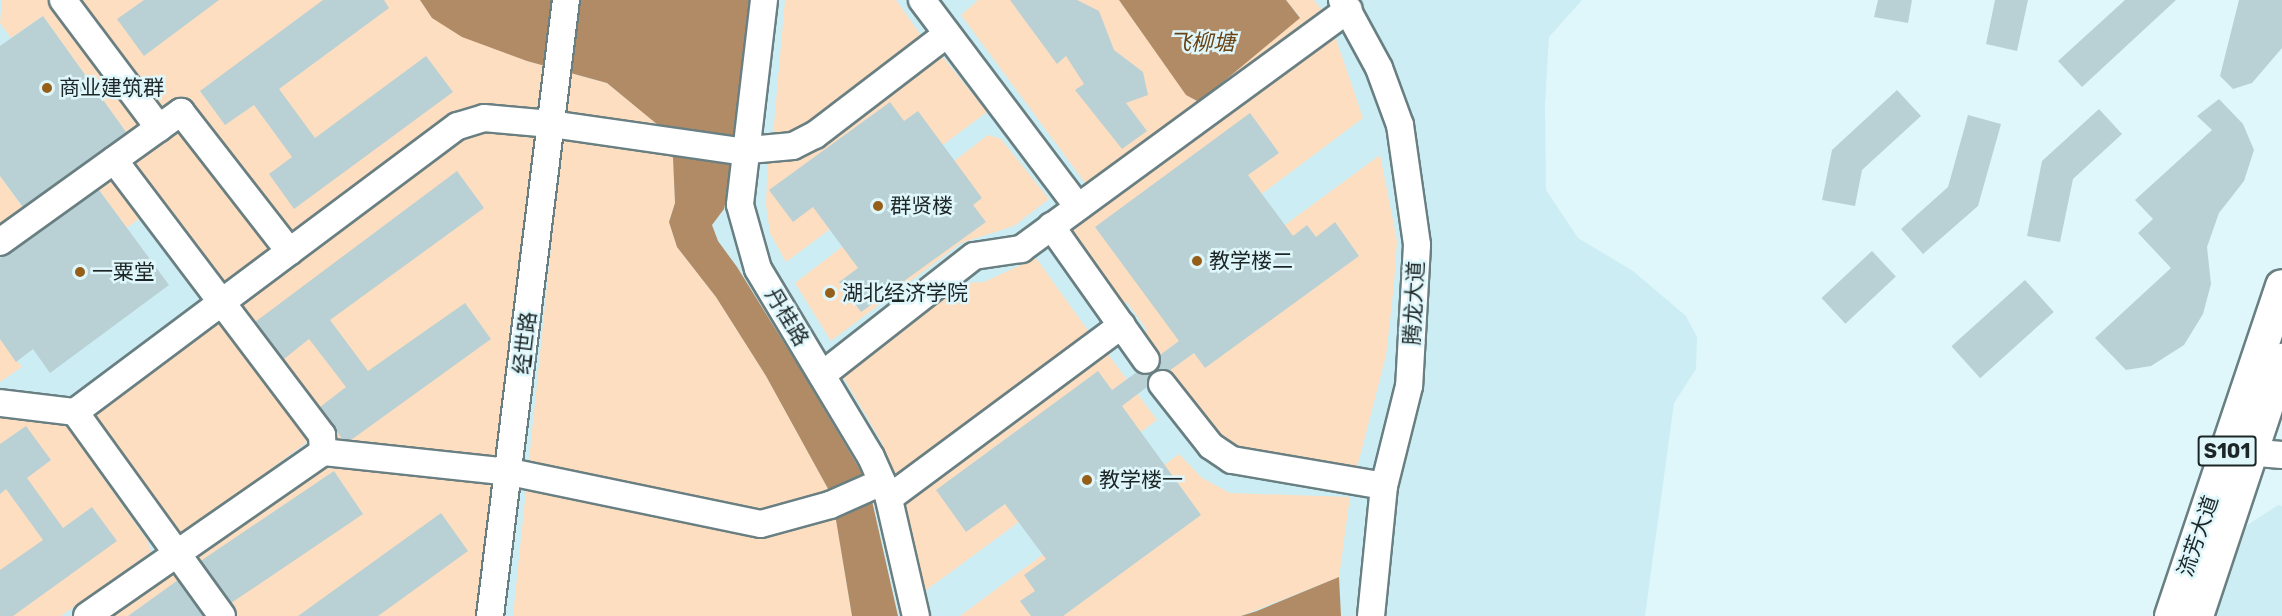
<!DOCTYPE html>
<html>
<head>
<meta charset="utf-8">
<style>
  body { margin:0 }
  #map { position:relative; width:2282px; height:616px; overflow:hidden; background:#dff7fb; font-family:Rubik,"Noto Sans SC",sans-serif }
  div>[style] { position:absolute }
  .built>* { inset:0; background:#ccedf3 }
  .green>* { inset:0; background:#fddec0 }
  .water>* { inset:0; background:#b18b65 }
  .building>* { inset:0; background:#b9d1d5; transform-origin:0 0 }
  .roads { filter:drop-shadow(2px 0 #697f82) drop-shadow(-2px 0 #697f82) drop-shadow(0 2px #697f82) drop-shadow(0 -2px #697f82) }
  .minor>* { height:26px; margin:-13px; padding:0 13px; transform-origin:13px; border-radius:13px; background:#fff }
  .major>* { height:32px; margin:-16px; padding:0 16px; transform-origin:16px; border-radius:16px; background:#fff }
  .dots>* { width:16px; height:16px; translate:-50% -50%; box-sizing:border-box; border:3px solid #dff7fb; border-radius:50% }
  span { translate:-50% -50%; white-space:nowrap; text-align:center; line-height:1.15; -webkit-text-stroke:5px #dff7fb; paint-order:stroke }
  .shield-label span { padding:2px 4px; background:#dff7fb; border:2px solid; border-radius:4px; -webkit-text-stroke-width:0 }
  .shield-label { font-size:20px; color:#1d2627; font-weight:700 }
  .poi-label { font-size:21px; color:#1d2627 }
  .left { translate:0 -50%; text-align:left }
  .street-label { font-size:21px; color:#1d2627 }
  .water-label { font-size:22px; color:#6a4315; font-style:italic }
</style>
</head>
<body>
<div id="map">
  <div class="built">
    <i style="clip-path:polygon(0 0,1582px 0,1549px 37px,1545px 104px,1546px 190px,1578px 238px,1633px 271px,1686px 316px,1697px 337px,1696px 369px,1674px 403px,1645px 616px,0 616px)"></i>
    <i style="clip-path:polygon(2278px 505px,2282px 506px,2282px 616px,2211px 616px,2234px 534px)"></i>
  </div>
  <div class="green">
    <i style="clip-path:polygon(2px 0,54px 0,144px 120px,126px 132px,43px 16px,11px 38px,0 23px)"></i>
    <i style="clip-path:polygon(79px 0,420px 0,432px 18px,527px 61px,545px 66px,540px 108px,532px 114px,481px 112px,307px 227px,295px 230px,279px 229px,188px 108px,156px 106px,147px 96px)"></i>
    <i style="clip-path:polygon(785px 0,896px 0,925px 41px,820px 121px,792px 135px,773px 136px)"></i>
    <i style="clip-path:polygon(978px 0,1119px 0,1186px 94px,1199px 102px,1300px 17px,1286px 0,1314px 0,1329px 19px,1088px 187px,961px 15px)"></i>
    <i style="clip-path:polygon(1335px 36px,1363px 118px,1235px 214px,1259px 244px,1380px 155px,1397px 241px,1394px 284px,1386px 356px,1354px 479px,1255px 475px,1219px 468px,1200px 450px,1124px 346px,1147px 330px,1127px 302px,1104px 318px,1052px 245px)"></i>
    <i style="clip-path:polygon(939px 52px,987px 112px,786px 262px,770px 233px,766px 205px,768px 153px)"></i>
    <i style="clip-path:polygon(569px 73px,607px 83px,658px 125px,673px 158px,675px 203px,669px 222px,677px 247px,716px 297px,766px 376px,832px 496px,852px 616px,513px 616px)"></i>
    <i style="clip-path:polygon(180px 128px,270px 245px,269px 254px,234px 280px,226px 283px,214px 279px,134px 171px,136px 157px)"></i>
    <i style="clip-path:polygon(464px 130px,527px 132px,533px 138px,536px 149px,504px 461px,345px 447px,241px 307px,240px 296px)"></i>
    <i style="clip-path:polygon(988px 135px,1001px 139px,1049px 199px,1014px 226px,961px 243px,831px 341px,795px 283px)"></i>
    <i style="clip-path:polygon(111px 171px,144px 215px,127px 228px,97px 187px,0 258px,0 250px)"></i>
    <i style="clip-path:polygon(0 176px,23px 208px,0 225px)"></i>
    <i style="clip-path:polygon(1036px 258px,1089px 332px,894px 478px,882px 443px,842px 375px,962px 283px,984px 282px)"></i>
    <i style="clip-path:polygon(229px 319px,310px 429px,306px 443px,186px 531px,173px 534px,93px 426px,95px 413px,200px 332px,218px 321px)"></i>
    <i style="clip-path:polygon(0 339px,22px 367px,0 382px)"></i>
    <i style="clip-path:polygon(1102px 346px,1157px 420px,925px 591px,900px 499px)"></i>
    <i style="clip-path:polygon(0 410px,52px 418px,67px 427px,147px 540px,151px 552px,61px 616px,0 616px)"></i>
    <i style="clip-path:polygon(1179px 454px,1202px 478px,1230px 493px,1350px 497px,1339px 577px,1241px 616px,960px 616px)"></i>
    <i style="clip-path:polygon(325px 468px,481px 477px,502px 487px,485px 616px,233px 616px,193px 561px)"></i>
    <i style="clip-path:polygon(173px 570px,207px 616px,110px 616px)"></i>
  </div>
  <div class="water">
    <i style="clip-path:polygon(420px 0,754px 0,735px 161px,724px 209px,712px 225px,718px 241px,737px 267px,799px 367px,868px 483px,898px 616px,852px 616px,832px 496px,766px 376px,716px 297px,677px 247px,669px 222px,675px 203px,673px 158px,658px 125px,607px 83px,527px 61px,462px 37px,432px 18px)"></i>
    <i style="clip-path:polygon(1119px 0,1286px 0,1300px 18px,1199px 102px,1186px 95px)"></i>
    <i style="clip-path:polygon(1339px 577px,1341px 616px,1241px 616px,1257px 611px)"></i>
  </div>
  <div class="building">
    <i style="clip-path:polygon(144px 0,219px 0,144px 56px,117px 19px)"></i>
    <i style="clip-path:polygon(323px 0,384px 0,389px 8px,279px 89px,315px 138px,426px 56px,453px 92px,294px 209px,269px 174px,292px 157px,254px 105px,225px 125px,200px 91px)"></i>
    <i style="clip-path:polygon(1010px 0,1077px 0,1099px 11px,1114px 50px,1143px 72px,1148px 95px,1126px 103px,1147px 131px,1122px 149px,1075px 90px,1084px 84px,1066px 56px,1057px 64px)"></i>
    <i style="clip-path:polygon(1878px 0,1912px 0,1908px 23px,1874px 17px)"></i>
    <i style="clip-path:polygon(1995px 0,2028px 0,2017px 51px,1986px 44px)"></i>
    <i style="clip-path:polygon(2125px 0,2176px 0,2082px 87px,2058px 61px)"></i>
    <i style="clip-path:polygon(2239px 0,2282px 0,2282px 48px,2252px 83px,2233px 89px,2220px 76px)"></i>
    <i style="clip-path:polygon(43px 16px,126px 132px,23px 207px,0 176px,0 46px)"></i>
    <i style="clip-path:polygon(1897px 90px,1921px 116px,1862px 170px,1855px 206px,1822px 200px,1832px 150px)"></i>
    <i style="clip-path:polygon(2219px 99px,2243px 124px,2254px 150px,2244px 181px,2219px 213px,2207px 247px,2211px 284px,2203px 314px,2184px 345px,2151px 366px,2126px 370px,2095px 338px,2171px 268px,2138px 233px,2153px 219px,2135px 200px,2212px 130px,2197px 116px)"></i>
    <i style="clip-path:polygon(890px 102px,904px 121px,918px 111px,982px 198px,973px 205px,986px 222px,861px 312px,839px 282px,858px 268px,813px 207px,793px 222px,769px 190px)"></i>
    <i style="clip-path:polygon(2099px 109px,2122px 134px,2073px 179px,2060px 242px,2027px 236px,2042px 161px)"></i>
    <i style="clip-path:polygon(1250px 113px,1279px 153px,1248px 175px,1293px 236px,1307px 225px,1316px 237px,1335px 222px,1359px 256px,1205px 368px,1194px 353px,1169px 371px,1156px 371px,1160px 366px,1160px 355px,1179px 341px,1095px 227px)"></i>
    <i style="clip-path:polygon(1968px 115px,2001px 124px,1978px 206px,1923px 254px,1901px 229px,1948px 187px)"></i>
    <i style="clip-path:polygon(457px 171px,484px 208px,330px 320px,368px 371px,465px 303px,491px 339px,351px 440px,342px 439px,320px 407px,346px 387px,309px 339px,284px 359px,255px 322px)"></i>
    <i style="clip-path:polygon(99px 190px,169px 285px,50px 373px,33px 349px,16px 362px,0 339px,0 258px)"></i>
    <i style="left:1872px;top:251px;width:35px;height:69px;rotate:47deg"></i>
    <i style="left:2025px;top:280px;width:43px;height:99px;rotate:48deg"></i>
    <i style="clip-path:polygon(1098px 371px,1112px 390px,1137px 372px,1147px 375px,1152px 373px,1147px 387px,1122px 406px,1201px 515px,1063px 616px,1031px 616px,1020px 601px,1035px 591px,1024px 575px,1046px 559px,1005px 504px,966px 532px,936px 490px)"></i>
    <i style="clip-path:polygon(26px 426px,51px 460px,27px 478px,63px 528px,92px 507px,117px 541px,13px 616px,0 616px,0 570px,43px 540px,6px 489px,0 494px,0 444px)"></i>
    <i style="left:334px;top:471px;width:52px;height:160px;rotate:56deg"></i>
    <i style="clip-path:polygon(441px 513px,468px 551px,378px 616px,298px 616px)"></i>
    <i style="clip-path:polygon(178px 580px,204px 616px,128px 616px)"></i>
  </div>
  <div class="roads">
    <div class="minor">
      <i style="left:63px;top:0;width:160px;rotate:53.1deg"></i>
      <i style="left:764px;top:0;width:206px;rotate:96.7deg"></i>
      <i style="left:740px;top:205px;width:66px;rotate:74.3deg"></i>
      <i style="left:758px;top:269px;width:219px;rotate:59deg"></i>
      <i style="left:871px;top:457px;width:42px;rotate:65.9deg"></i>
      <i style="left:888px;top:495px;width:124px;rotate:77deg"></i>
      <i style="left:922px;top:0;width:259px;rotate:53deg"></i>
      <i style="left:1342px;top:0;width:77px;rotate:61.4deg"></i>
      <i style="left:1379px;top:68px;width:61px;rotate:69.8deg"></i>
      <i style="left:1400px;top:125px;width:121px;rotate:81.9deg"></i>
      <i style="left:1417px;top:245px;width:141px;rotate:93.2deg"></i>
      <i style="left:1409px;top:386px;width:103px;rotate:104deg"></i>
      <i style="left:1384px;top:486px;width:131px;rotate:95.7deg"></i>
      <i style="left:114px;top:160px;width:345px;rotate:52.9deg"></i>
      <i style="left:322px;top:435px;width:17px;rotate:87deg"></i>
      <i style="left:1051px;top:226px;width:164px;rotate:54.7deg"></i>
      <i style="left:0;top:242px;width:223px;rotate:-35.7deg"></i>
      <i style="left:181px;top:112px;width:177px;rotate:52.1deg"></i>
      <i style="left:822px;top:375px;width:193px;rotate:-38.1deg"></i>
      <i style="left:974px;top:256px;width:48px;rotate:-8.5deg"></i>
      <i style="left:1021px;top:249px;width:406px;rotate:-36.2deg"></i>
      <i style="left:1162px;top:384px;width:79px;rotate:51.7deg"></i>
      <i style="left:1211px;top:446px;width:25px;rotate:34deg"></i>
      <i style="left:1232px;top:460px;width:154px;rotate:9.7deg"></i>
      <i style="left:0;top:403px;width:76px;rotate:6.8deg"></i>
      <i style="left:75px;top:412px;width:251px;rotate:54.2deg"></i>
      <i style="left:75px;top:412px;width:478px;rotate:-36.8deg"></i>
      <i style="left:458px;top:126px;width:27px;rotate:-17deg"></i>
      <i style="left:484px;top:118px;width:67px;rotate:5.1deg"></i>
      <i style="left:551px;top:124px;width:189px;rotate:8.2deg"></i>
      <i style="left:738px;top:151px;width:55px;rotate:-5.2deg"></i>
      <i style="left:793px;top:146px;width:25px;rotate:-27deg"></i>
      <i style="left:815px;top:135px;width:166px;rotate:-37.4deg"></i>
      <i style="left:2234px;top:451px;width:48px;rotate:4.8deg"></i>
      <i style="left:889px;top:498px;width:290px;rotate:-36.6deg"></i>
      <i style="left:87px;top:616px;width:287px;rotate:-34.8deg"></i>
      <i style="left:323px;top:452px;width:188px;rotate:6.1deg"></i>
      <i style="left:510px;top:472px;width:256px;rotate:11.7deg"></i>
      <i style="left:761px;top:524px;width:72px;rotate:-15.4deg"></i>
      <i style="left:830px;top:505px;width:57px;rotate:-23.9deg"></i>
      <i style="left:490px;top:616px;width:621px;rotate:-82.97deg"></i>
    </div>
    <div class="major">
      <i style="left:2171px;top:616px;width:348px;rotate:-71.4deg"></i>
      <i style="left:2197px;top:616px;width:270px;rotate:-71.6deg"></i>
    </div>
  </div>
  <div class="dots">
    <i style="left:47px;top:88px;background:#965f19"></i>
    <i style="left:878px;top:206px;background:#965f19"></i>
    <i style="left:1197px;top:261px;background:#965f19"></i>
    <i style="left:80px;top:272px;background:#965f19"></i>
    <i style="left:830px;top:293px;background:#965f19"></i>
    <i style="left:1087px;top:480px;background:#965f19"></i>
  </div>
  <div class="shield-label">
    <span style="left:2227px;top:451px">S101</span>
  </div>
  <div class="poi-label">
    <span class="left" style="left:59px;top:88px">商业建筑群</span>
    <span class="left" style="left:890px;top:206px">群贤楼</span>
    <span class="left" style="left:1209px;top:261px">教学楼二</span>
    <span class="left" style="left:92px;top:272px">一粟堂</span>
    <span class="left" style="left:842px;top:293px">湖北经济学院</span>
    <span class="left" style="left:1099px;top:480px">教学楼一</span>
  </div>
  <div class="street-label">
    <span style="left:1414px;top:303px;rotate:-87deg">腾龙大道</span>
    <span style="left:787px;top:317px;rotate:59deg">丹桂路</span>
    <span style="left:525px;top:343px;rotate:-83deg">经世路</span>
    <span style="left:2198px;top:536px;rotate:-71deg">流芳大道</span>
  </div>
  <div class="water-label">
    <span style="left:1202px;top:43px">飞柳塘</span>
  </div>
</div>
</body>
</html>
